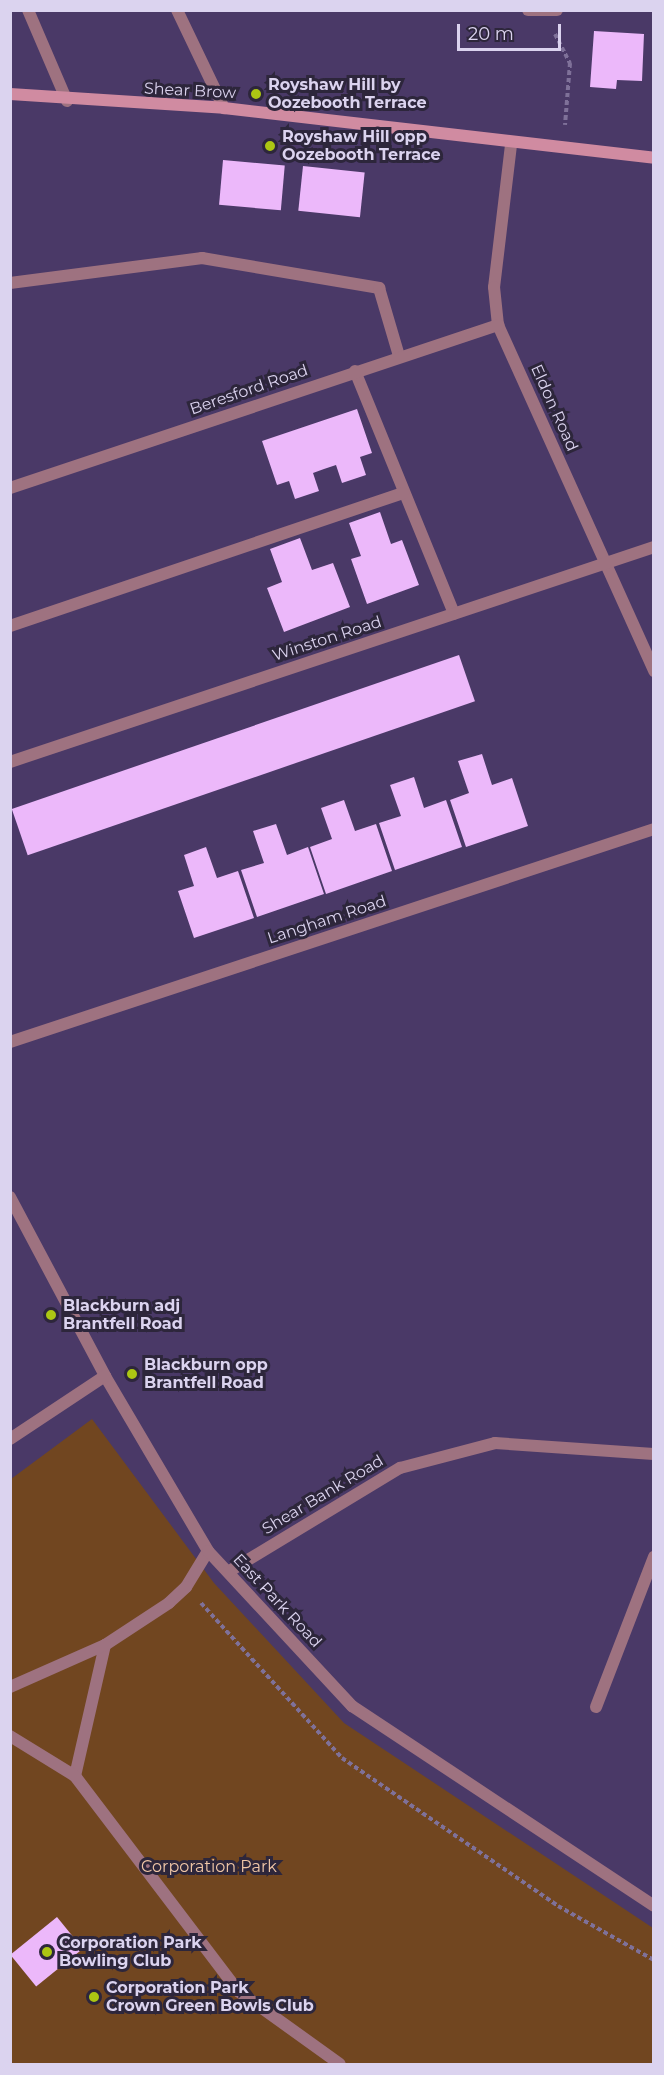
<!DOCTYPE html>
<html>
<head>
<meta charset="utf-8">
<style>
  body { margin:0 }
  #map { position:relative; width:664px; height:2075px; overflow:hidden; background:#4a3967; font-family:Montserrat,sans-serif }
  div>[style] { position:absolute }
  .green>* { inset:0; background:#714620 }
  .building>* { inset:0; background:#ecb8fa; transform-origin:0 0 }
  .path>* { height:4px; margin-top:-2px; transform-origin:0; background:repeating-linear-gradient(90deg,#7f7199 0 4.5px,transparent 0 7.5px) }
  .service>* { height:12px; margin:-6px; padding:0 6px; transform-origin:6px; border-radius:6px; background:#9e7280 }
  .pedestrian>* { height:12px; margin:-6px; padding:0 6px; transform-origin:6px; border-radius:6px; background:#9e7280 }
  .minor>* { height:12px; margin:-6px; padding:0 6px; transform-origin:6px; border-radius:6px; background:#9e7280 }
  .secondary>* { height:12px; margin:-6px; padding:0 6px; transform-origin:6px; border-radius:6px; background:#d08ba1 }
  .dots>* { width:16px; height:16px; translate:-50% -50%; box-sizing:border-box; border:3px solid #2d263b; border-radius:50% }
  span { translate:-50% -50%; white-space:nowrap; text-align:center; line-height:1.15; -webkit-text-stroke:6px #2d263b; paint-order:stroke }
  .poi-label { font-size:16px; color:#dbd3ef; font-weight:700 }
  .left { translate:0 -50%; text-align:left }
  .street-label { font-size:16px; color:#dbd3ef }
  .park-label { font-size:16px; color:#f1c7a7 }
  .frame { position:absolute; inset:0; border:12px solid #dbd3ef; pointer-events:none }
  .scale { position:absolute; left:457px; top:24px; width:104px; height:27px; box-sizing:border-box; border:3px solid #dbd3ef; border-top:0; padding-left:8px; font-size:18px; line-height:21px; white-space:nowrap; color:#dbd3ef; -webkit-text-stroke:4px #2d263b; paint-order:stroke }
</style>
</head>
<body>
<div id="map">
  <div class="green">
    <i style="clip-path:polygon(92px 1419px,214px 1583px,344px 1723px,653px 1928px,653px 2064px,11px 2064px,11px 1479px)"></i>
  </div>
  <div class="building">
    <i style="clip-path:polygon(594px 31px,644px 34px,642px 81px,617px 80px,616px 89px,590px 87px)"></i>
    <i style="left:223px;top:160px;width:62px;height:45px;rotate:5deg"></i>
    <i style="left:303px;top:166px;width:62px;height:45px;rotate:6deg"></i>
    <i style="clip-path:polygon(357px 409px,372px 453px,360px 457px,366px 475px,342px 483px,336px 465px,324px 469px,313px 473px,319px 491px,295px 499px,289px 481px,277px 485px,262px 441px)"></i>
    <i style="clip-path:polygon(380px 512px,391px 544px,402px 540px,419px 585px,367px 604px,351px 559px,361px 556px,349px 523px)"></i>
    <i style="clip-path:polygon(300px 538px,312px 570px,333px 563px,350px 607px,284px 632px,267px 588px,282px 582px,270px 549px)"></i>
    <i style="left:459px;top:655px;width:49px;height:473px;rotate:71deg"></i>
    <i style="clip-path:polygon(482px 754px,492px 785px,512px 778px,528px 826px,466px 847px,450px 800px,469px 793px,458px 761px)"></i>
    <i style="clip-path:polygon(414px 777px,424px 808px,446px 800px,462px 847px,395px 870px,379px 823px,401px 816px,390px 785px)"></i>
    <i style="clip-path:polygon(344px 800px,355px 831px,376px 824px,392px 871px,326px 894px,310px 847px,332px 839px,321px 808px)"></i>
    <i style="clip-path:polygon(276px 824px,287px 855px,308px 847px,324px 894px,257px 917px,241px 870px,264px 863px,253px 831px)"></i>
    <i style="clip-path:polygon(206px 847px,217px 878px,238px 871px,254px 918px,194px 938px,178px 891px,194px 886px,184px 855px)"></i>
    <i style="left:57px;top:1917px;width:41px;height:60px;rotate:51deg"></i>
  </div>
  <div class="path">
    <i style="left:555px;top:34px;width:33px;rotate:63deg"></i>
    <i style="left:570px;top:63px;width:62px;rotate:94.6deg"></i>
    <i style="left:201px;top:1603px;width:210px;rotate:47.7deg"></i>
    <i style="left:342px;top:1758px;width:262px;rotate:34.4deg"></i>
    <i style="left:558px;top:1906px;width:110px;rotate:29.4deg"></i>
  </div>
  <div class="service">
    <i style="left:28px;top:10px;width:99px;rotate:66.8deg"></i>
    <i style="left:528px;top:10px;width:29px"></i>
    <i style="left:10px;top:283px;width:194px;rotate:-7.4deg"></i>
    <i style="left:202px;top:258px;width:180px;rotate:9.6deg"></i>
    <i style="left:379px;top:288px;width:71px;rotate:73.6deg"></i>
    <i style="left:355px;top:371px;width:262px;rotate:67.8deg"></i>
    <i style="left:10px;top:626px;width:415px;rotate:-18.7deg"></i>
    <i style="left:596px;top:1707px;width:161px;rotate:-68.9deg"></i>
  </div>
  <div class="pedestrian">
    <i style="left:208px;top:1551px;width:42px;rotate:121.4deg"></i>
    <i style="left:186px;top:1587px;width:23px;rotate:137deg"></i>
    <i style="left:169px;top:1603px;width:77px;rotate:146.7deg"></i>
    <i style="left:105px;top:1645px;width:134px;rotate:102.9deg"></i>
    <i style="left:75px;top:1776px;width:270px;rotate:52.8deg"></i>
    <i style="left:238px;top:1991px;width:125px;rotate:35.6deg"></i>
    <i style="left:10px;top:1687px;width:104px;rotate:-23.9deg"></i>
    <i style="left:10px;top:1736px;width:76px;rotate:31.6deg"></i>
  </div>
  <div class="minor">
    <i style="left:177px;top:10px;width:109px;rotate:64.4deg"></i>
    <i style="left:511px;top:145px;width:143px;rotate:96.8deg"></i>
    <i style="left:494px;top:287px;width:38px;rotate:84deg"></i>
    <i style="left:498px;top:325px;width:380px;rotate:65.7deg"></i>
    <i style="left:10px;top:488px;width:515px;rotate:-18.47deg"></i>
    <i style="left:10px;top:762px;width:679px;rotate:-18.46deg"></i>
    <i style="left:10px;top:1042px;width:678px;rotate:-18.3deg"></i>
    <i style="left:10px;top:1197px;width:203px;rotate:62deg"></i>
    <i style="left:105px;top:1376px;width:203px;rotate:59.5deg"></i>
    <i style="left:208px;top:1551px;width:212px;rotate:47.1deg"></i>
    <i style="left:352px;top:1706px;width:362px;rotate:33.5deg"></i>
    <i style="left:10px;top:1439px;width:114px;rotate:-33.6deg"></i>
    <i style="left:228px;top:1572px;width:201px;rotate:-31.2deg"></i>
    <i style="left:400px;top:1468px;width:98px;rotate:-14.7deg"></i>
    <i style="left:495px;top:1443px;width:159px;rotate:4deg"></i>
  </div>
  <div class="secondary">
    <i style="left:10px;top:94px;width:214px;rotate:3.7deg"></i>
    <i style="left:224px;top:108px;width:433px;rotate:6.6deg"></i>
  </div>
  <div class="dots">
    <i style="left:256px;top:94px;background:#acc613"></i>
    <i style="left:270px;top:146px;background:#acc613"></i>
    <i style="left:51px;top:1315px;background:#acc613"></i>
    <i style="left:132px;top:1374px;background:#acc613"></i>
    <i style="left:47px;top:1952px;background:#acc613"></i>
    <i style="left:94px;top:1997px;background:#acc613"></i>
  </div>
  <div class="poi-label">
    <span class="left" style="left:268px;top:94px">Royshaw Hill by<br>Oozebooth Terrace</span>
    <span class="left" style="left:282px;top:146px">Royshaw Hill opp<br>Oozebooth Terrace</span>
    <span class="left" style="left:63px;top:1315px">Blackburn adj<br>Brantfell Road</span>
    <span class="left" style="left:144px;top:1374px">Blackburn opp<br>Brantfell Road</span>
    <span class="left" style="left:59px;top:1952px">Corporation Park<br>Bowling Club</span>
    <span class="left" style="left:106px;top:1997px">Corporation Park<br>Crown Green Bowls Club</span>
  </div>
  <div class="street-label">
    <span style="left:190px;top:91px;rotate:3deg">Shear Brow</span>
    <span style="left:249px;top:390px;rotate:-19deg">Beresford Road</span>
    <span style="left:554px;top:408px;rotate:66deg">Eldon Road</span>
    <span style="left:327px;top:639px;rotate:-18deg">Winston Road</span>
    <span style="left:327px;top:920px;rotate:-18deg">Langham Road</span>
    <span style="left:323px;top:1495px;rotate:-31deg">Shear Bank Road</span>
    <span style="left:277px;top:1601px;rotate:47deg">East Park Road</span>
  </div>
  <div class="park-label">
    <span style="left:209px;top:1867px">Corporation Park</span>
  </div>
  <div class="frame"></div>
  <div class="scale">20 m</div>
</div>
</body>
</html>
